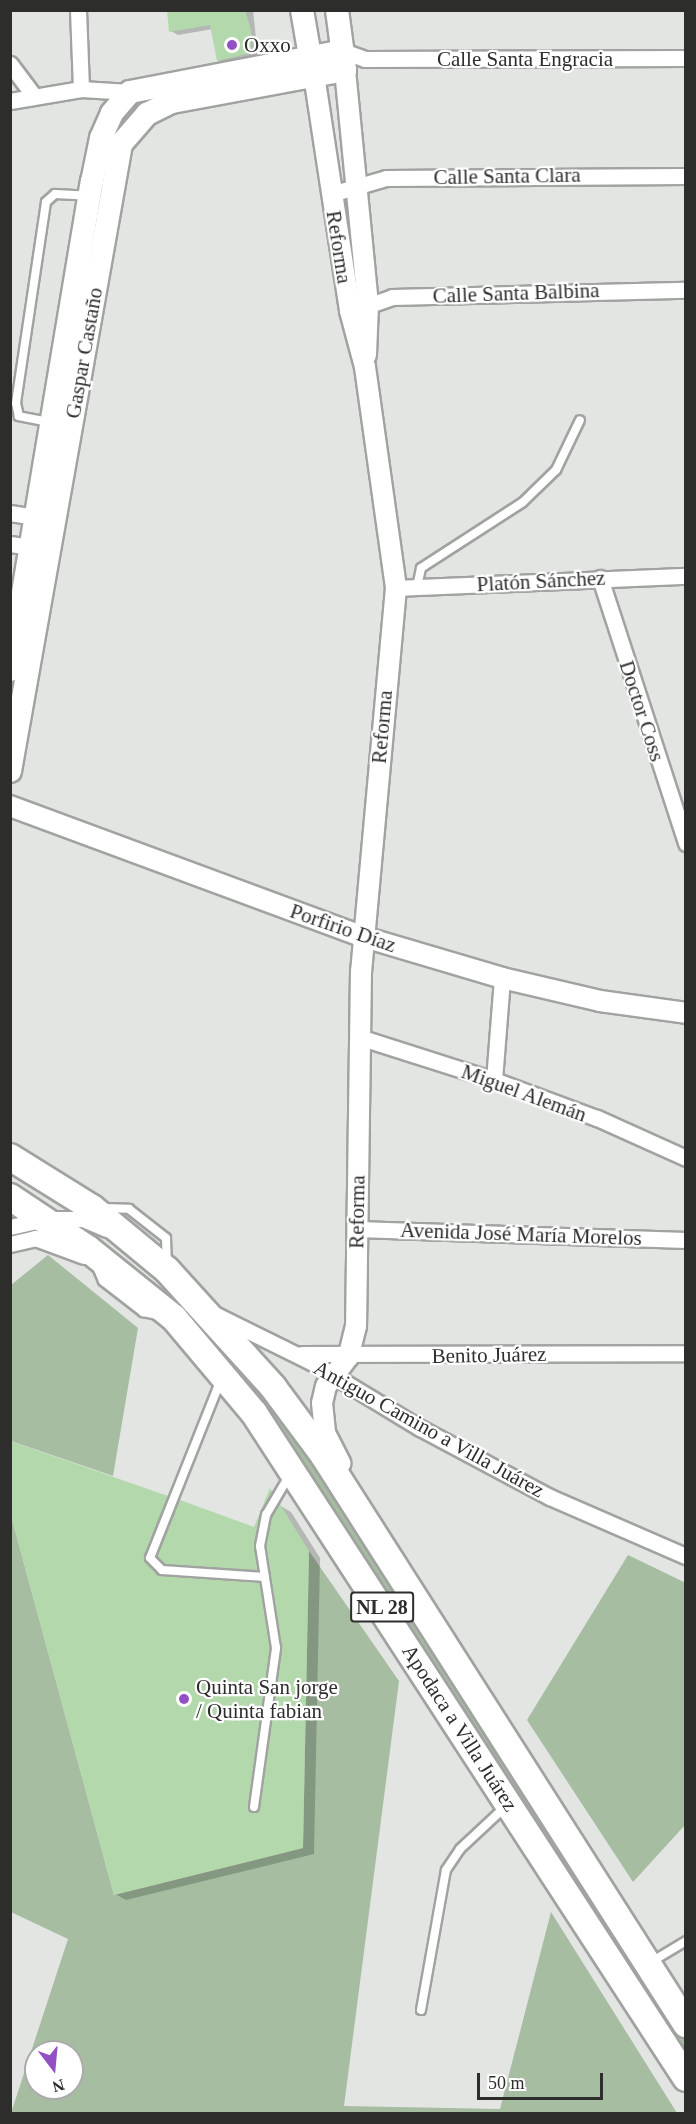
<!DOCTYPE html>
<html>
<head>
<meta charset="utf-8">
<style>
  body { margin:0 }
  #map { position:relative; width:696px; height:2124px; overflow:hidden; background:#e2e5e1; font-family:Georgia,serif }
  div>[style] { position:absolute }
  .green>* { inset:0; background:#a6bda2 }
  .shadow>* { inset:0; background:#0003 }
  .building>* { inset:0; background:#b2d8ab }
  .roads { filter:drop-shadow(2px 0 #a0a3a0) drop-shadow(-2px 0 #a0a3a0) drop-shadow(0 2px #a0a3a0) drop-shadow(0 -2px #a0a3a0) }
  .service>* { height:8px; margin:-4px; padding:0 4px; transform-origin:4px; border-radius:4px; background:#fff }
  .minor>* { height:15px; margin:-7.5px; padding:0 7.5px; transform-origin:7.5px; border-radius:7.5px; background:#fff }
  .tertiary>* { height:20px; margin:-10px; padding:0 10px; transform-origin:10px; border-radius:10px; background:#fff }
  .secondary>* { height:22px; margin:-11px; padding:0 11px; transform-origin:11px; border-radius:11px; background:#fff }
  .primary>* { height:26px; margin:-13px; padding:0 13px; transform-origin:13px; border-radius:13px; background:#fff }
  .dots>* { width:16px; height:16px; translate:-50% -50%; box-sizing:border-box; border:3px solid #fff; border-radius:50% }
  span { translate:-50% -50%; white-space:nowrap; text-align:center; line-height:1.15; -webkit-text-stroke:4.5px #fff; paint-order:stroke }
  .shield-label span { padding:2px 4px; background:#fff; border:2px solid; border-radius:4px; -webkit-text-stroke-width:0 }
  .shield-label { font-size:20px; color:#2d2e2c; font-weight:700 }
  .poi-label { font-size:21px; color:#2d2e2c }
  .left { translate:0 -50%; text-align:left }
  .street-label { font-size:21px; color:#2d2e2c }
  .frame { position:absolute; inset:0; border:12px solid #2d2e2c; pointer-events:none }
  .north { position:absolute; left:24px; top:2040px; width:60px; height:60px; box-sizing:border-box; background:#fff; border:2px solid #ababab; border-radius:50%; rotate:164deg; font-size:16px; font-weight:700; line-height:24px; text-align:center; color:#2d2e2c }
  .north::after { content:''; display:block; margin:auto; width:21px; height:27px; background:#934fc4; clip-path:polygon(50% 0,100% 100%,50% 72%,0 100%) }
  .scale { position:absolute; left:477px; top:2073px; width:126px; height:27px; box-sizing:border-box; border:3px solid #2d2e2c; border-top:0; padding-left:8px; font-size:18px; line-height:21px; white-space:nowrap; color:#2d2e2c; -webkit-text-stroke:4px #fff; paint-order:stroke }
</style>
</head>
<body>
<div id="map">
  <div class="green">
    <i style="clip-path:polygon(105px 1243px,227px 1344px,298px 1438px,685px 2040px,685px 2056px,326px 1498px,249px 1387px,194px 1326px)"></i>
    <i style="clip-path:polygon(48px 1255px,138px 1328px,113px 1476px,11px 1441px,11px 1285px)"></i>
    <i style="clip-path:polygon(evenodd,10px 1512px,114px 1895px,303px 1848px,309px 1551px,399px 1681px,344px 2106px,500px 2109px,551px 1912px,677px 2113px,11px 2113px,68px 1939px,11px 1912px,10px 1512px,36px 2052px,72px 2052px,72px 2088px,36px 2088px,36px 2052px)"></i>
    <i style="clip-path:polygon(628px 1555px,686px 1583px,685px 1825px,633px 1882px,527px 1720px)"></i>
  </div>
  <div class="shadow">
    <i style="clip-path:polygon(168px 10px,253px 10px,258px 57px,226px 64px,218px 60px,213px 29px,178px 35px,171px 31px)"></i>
    <i style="clip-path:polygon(evenodd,10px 1443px,255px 1528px,270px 1490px,281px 1496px,279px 1505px,291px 1512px,320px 1558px,314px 1854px,126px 1900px,115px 1894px,10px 1443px,267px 1542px,283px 1648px,281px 1659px,270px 1591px,259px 1584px,165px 1577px,155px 1564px,158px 1555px,177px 1570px,268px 1576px,267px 1542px)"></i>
  </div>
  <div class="building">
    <i style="clip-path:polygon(167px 10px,245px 10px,251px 30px,251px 53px,217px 61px,210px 25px,169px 32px)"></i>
    <i style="clip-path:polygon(10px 1441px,168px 1496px,144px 1556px,158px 1575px,260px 1583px,270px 1648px,248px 1806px,254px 1813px,260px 1808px,282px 1648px,266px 1546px,272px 1517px,280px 1504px,309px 1551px,303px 1848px,114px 1895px,10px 1512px)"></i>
    <i style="clip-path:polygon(270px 1488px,272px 1492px,260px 1513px,254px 1545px,258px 1570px,165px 1564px,157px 1557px,180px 1500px,254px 1527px)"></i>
  </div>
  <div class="roads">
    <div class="service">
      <i style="left:49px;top:422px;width:31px;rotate:-169deg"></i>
      <i style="left:19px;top:416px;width:13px;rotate:-103deg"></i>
      <i style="left:16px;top:403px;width:203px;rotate:-81.5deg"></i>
      <i style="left:46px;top:202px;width:12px;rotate:-42deg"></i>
      <i style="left:55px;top:194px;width:34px;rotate:3deg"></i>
      <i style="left:417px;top:587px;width:19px;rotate:-78deg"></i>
      <i style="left:421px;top:568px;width:121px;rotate:-32.9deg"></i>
      <i style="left:523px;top:502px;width:46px;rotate:-44.1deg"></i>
      <i style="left:556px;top:470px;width:55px;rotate:-64.4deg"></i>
      <i style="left:104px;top:1208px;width:25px;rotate:2deg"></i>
      <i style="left:129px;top:1209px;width:47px;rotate:38.1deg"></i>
      <i style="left:166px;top:1238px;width:24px;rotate:88deg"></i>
      <i style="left:97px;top:1267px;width:15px;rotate:67deg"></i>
      <i style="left:103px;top:1281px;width:51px;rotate:37.8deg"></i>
      <i style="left:143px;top:1312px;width:14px;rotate:12deg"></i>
      <i style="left:220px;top:1382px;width:189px;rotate:111.7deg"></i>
      <i style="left:150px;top:1558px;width:17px;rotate:45deg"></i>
      <i style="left:162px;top:1570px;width:103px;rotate:3.9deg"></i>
      <i style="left:254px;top:1807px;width:161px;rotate:-82.1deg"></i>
      <i style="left:276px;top:1648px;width:103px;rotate:-98.9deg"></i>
      <i style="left:260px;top:1546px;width:32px;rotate:-79deg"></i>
      <i style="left:266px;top:1515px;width:45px;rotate:-59.5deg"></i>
      <i style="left:651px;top:1962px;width:41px;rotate:-31deg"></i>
      <i style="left:421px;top:2010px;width:142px;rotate:-79.9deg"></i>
      <i style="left:446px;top:1870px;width:25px;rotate:-56deg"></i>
      <i style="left:460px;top:1849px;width:62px;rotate:-43deg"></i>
    </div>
    <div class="minor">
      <i style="left:78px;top:10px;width:79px;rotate:87.8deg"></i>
      <i style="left:343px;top:51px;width:23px;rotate:20deg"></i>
      <i style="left:365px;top:59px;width:321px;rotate:-0.2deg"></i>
      <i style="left:10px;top:64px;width:39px;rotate:53deg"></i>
      <i style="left:10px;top:101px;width:72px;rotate:-9.6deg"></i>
      <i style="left:81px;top:89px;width:49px;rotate:3.5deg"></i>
      <i style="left:331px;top:194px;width:57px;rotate:-16.2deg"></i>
      <i style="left:386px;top:178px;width:300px;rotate:-0.4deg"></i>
      <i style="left:358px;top:309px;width:36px;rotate:-19deg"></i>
      <i style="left:392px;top:297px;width:294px;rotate:-1.4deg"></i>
      <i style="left:10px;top:513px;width:33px;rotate:9deg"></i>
      <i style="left:10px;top:544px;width:30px;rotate:8deg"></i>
      <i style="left:600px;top:578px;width:279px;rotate:72deg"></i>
      <i style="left:396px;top:588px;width:290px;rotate:-2.4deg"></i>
      <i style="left:359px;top:1037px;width:142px;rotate:17.7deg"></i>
      <i style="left:494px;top:1080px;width:110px;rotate:20.3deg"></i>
      <i style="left:597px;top:1118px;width:98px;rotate:24.2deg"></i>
      <i style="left:494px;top:1080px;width:102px;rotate:-85.5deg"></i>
      <i style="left:10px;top:1227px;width:36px;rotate:-13deg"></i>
      <i style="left:45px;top:1219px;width:38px"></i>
      <i style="left:83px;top:1219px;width:25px;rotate:23deg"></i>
      <i style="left:357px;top:1229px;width:329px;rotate:1.9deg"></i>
      <i style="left:10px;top:1244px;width:26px;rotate:-13deg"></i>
      <i style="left:35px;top:1238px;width:52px;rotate:20.2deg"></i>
      <i style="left:214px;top:1314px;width:110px;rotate:26.3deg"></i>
      <i style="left:313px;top:1363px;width:125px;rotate:31.3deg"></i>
      <i style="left:420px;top:1428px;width:147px;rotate:28deg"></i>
      <i style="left:550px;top:1497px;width:148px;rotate:23.5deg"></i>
      <i style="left:302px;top:1354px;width:384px;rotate:-0.1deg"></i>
    </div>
    <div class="tertiary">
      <i style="left:345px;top:70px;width:236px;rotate:84.4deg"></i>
      <i style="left:368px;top:305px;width:50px;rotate:92.3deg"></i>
      <i style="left:314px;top:75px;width:239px;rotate:81.3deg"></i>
      <i style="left:350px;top:311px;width:58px;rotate:75deg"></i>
      <i style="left:365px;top:367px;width:223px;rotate:82deg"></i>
      <i style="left:396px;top:588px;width:385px;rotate:95.2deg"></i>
      <i style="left:361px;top:971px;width:355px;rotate:90.8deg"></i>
      <i style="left:356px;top:1326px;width:32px;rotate:104deg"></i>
      <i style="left:348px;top:1357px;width:36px;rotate:127deg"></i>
      <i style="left:326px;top:1386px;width:17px;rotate:103deg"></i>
      <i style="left:322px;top:1403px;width:30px;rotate:84deg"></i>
      <i style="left:325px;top:1433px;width:34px;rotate:63deg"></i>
      <i style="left:10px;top:806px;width:377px;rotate:20.3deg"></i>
      <i style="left:364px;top:937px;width:144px;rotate:16.5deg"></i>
      <i style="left:502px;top:978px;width:101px;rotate:13.2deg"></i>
      <i style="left:600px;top:1001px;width:87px;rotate:7.9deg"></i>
    </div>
    <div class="secondary">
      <i style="left:302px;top:10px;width:59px;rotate:80.2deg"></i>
      <i style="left:10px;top:670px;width:495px;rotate:-80.5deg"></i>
      <i style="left:92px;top:182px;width:45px;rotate:-78.4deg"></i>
      <i style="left:101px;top:138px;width:27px;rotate:-66deg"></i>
      <i style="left:112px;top:113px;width:28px;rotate:-49deg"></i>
      <i style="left:130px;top:92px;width:217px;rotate:-10.9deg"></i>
      <i style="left:10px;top:771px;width:637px;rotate:-79.96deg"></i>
      <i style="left:121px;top:144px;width:40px;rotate:-49deg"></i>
      <i style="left:147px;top:114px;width:28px;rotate:-26deg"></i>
      <i style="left:172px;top:102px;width:176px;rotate:-10.5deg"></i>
      <i style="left:345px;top:70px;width:61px;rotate:-97.6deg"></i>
    </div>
    <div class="primary">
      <i style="left:10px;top:1157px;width:97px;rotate:31.9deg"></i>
      <i style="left:92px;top:1208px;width:97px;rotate:39.6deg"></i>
      <i style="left:167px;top:1270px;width:158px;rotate:47.8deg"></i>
      <i style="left:273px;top:1387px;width:86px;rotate:53.5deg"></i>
      <i style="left:324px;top:1456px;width:674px;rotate:57.49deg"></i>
      <i style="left:10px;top:1197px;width:94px;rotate:33.7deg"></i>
      <i style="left:88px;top:1249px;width:110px;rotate:38.7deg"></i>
      <i style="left:174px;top:1318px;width:124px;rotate:49.9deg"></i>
      <i style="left:254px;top:1413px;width:793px;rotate:56.99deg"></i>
    </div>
  </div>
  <div class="dots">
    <i style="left:232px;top:45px;background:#934fc4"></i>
    <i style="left:184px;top:1699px;background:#934fc4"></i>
  </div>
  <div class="shield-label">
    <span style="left:382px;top:1607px">NL 28</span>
  </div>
  <div class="poi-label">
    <span class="left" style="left:244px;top:45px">Oxxo</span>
    <span class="left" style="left:196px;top:1699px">Quinta San jorge<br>/ Quinta fabian</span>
  </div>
  <div class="street-label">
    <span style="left:525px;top:59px">Calle Santa Engracia</span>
    <span style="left:507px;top:176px;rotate:-1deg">Calle Santa Clara</span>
    <span style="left:339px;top:247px;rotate:81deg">Reforma</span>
    <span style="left:516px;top:293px;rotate:-2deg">Calle Santa Balbina</span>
    <span style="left:84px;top:353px;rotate:-80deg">Gaspar Castaño</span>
    <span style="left:541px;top:581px;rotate:-3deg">Platón Sánchez</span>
    <span style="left:642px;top:711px;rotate:72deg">Doctor Coss</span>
    <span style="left:382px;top:727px;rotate:-85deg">Reforma</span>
    <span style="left:343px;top:928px;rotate:19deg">Porfirio Díaz</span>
    <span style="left:524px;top:1093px;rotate:20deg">Miguel Alemán</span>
    <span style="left:357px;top:1212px;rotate:-89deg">Reforma</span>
    <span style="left:521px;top:1234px;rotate:2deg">Avenida José María Morelos</span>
    <span style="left:489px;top:1355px;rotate:-1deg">Benito Juárez</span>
    <span style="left:429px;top:1429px;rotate:29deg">Antiguo Camino a Villa Juárez</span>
    <span style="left:460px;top:1728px;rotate:57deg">Apodaca a Villa Juárez</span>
  </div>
  <div class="frame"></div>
  <div class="north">N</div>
  <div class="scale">50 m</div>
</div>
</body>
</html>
